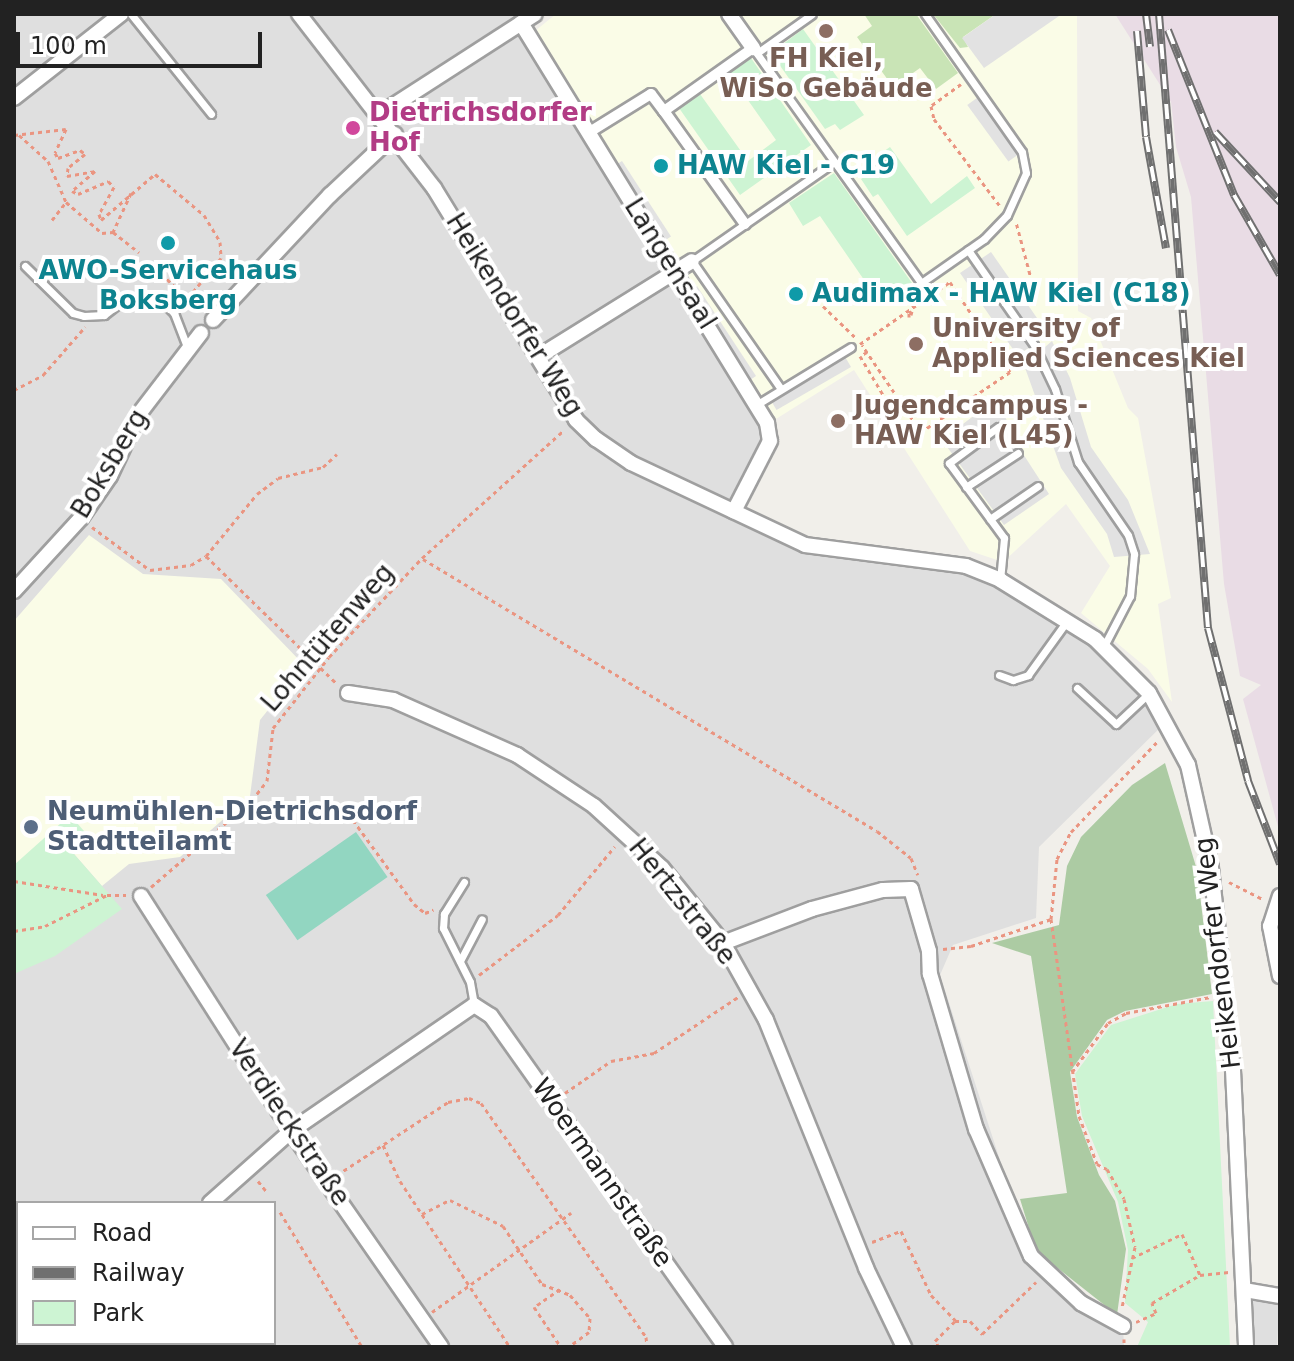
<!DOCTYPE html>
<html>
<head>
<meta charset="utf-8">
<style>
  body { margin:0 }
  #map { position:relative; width:1294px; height:1361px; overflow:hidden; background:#f1efea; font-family:"DejaVu Sans",sans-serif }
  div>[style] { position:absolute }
  .residential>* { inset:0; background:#dfdfdf; transform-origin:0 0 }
  .industrial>* { inset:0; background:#e9dce5 }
  .education>* { inset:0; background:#fafce7 }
  .grass>* { inset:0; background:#c9e4b6 }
  .forest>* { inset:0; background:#accba3 }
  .park>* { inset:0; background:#cdf4d3 }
  .pitch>* { inset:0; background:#92d6c1; transform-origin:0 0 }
  .parking>* { inset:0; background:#e2e2e2; transform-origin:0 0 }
  .path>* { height:3px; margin-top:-1.5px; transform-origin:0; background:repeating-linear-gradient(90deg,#ea9581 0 4px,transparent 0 8px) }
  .roads { filter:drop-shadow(2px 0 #9f9f9f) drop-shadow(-2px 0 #9f9f9f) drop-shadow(0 2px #9f9f9f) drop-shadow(0 -2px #9f9f9f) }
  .service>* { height:7px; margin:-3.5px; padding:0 3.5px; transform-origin:3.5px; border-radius:3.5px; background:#fff }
  .pedestrian>* { height:10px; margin:-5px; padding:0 5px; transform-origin:5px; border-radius:5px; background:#fff }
  .minor>* { height:14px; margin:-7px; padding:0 7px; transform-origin:7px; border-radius:7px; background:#fff }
  .rail>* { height:8px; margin-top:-4px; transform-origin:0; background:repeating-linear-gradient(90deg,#fff 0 15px,#707070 0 30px); box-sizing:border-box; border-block:2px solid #707070 }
  .dots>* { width:22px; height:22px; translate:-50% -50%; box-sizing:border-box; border:4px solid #fff; border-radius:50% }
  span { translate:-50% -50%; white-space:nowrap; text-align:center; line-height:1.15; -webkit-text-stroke:8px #fff; paint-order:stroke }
  .education-label { font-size:26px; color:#785e54; font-weight:700 }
  .left { translate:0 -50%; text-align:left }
  .hotel-label { font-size:26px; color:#b23c85; font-weight:700 }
  .culture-label { font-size:26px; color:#0d838f; font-weight:700 }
  .street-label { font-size:26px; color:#222 }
  .service-label { font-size:26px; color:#4e5e75; font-weight:700 }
  .frame { position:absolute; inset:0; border:16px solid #222; pointer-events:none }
  .legend { position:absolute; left:16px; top:1201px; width:260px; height:144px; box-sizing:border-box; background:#fff; border:2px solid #a7a7a7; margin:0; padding:10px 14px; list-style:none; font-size:24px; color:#222 }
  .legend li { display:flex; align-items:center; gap:16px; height:40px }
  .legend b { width:40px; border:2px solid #a7a7a7 }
  .scale { position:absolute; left:16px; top:32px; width:246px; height:36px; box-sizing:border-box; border:4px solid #222; border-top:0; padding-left:10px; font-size:24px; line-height:28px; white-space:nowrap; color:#222; -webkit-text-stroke:6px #fff; paint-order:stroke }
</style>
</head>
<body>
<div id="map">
  <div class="residential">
    <i style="clip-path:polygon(14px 14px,535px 14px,522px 22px,770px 432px,734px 511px,805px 545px,966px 566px,1095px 639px,1168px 720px,1039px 847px,1036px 918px,953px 945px,940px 975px,1031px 1256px,1045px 1274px,1123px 1326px,1124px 1347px,117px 1347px,113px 1343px,274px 1343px,274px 1203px,18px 1203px,18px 1343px,81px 1343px,14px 1347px)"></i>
    <i style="left:1245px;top:1290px;width:35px;height:57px;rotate:3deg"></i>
  </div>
  <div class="industrial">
    <i style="clip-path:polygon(1115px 14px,1280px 14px,1280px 834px,1243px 699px,1261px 685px,1240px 676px,1224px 584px,1191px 197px,1176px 147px,1171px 102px)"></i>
  </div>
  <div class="education">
    <i style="clip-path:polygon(556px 14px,1077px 14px,1078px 311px,1091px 318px,1128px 408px,1138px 418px,1171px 598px,1158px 604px,1172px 702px,1148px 669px,1081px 613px,1110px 566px,1066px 504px,1003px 562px,970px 551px,854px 370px,776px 419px,535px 31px)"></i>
    <i style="clip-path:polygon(89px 535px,143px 574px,221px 579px,304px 665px,260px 720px,250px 796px,180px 857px,129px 864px,102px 886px,74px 854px,14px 865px,14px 621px)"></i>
  </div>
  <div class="grass">
    <i style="clip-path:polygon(864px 14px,916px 14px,958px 73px,936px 89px,920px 68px,893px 87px,857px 37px,872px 26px)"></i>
    <i style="clip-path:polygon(933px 14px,996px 14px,963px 37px,968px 47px,960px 48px)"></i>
  </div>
  <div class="forest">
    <i style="clip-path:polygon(1165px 763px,1197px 870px,1212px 994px,1125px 1011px,1107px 1020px,1070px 1072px,1077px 1117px,1099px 1175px,1115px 1201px,1126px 1249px,1117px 1315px,1036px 1251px,1020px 1199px,1067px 1193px,1031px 956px,992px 943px,1059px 925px,1067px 866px,1081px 837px,1132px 785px)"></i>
  </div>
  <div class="park">
    <i style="clip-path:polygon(803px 29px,864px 115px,840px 130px,835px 124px,825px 129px,771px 53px)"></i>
    <i style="clip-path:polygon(751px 58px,811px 145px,740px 195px,679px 108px,700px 94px,748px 161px,776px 140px,729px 73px)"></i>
    <i style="clip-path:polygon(890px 147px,931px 204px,967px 176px,975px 188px,907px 236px,878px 194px,873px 197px,861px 179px,870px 173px,864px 165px)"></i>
    <i style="clip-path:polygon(834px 173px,912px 283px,880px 303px,820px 216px,803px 226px,789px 203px)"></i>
    <i style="clip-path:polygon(70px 815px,91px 839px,74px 854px,122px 909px,55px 956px,14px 974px,14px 865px)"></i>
    <i style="clip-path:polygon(1213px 1001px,1230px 1347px,1137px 1347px,1148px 1322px,1125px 1303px,1128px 1250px,1118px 1202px,1082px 1116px,1075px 1074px,1111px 1025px,1177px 1004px)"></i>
  </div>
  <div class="pitch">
    <i style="left:356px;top:832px;width:55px;height:110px;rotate:55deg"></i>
  </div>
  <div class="parking">
    <i style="clip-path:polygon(996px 14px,1062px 14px,984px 68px,962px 38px)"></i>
    <i style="left:981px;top:95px;width:70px;height:17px;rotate:54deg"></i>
    <i style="left:622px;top:161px;width:90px;height:8px;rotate:57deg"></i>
    <i style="clip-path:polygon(991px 252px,1037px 318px,1023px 328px,1034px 345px,1017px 355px,960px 273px)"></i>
    <i style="clip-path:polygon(697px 286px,756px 376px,750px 380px,694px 289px)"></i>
    <i style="clip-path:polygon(1052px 341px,1070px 378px,1091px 447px,1128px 500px,1150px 554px,1114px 557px,1107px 534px,1061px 468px,1024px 365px)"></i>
    <i style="left:844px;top:355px;width:14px;height:86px;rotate:60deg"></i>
    <i style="clip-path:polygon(997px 398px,1018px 446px,1049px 494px,1004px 525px,942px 440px)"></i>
  </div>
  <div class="path">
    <i style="left:961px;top:84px;width:37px;rotate:144deg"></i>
    <i style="left:931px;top:106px;width:13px;rotate:77deg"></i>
    <i style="left:934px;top:119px;width:109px;rotate:52.8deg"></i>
    <i style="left:14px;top:135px;width:52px;rotate:-6.6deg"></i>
    <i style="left:66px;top:129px;width:26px;rotate:115deg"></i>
    <i style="left:55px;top:153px;width:6px;rotate:59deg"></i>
    <i style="left:58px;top:158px;width:23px;rotate:-20deg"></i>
    <i style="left:80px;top:150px;width:6px;rotate:39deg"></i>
    <i style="left:85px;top:154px;width:22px;rotate:141deg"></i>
    <i style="left:68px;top:168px;width:8px;rotate:97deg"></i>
    <i style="left:67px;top:176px;width:28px;rotate:-10deg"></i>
    <i style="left:95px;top:171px;width:30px;rotate:139deg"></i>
    <i style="left:72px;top:191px;width:7px;rotate:27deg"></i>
    <i style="left:78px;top:194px;width:33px;rotate:-23deg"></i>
    <i style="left:108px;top:181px;width:8px;rotate:45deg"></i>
    <i style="left:114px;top:187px;width:31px;rotate:119deg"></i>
    <i style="left:99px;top:214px;width:6px;rotate:72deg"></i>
    <i style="left:101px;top:220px;width:71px;rotate:-40.4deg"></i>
    <i style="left:155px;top:174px;width:64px;rotate:39.9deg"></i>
    <i style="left:204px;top:215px;width:31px;rotate:59deg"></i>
    <i style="left:220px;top:242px;width:16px;rotate:86deg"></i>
    <i style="left:221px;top:258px;width:61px;rotate:129.7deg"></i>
    <i style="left:19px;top:135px;width:39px;rotate:42deg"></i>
    <i style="left:48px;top:161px;width:45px;rotate:66.3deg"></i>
    <i style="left:66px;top:202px;width:48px;rotate:40.7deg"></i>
    <i style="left:102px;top:233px;width:11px;rotate:-5deg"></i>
    <i style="left:131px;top:193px;width:43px;rotate:114.8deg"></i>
    <i style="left:113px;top:232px;width:33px;rotate:38deg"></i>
    <i style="left:52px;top:220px;width:23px;rotate:-52deg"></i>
    <i style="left:150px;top:262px;width:35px;rotate:45deg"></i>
    <i style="left:175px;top:287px;width:10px;rotate:119deg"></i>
    <i style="left:1013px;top:295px;width:23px;rotate:-34deg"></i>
    <i style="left:1032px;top:282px;width:62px;rotate:-104.9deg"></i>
    <i style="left:823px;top:306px;width:45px;rotate:44.1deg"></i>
    <i style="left:911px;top:315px;width:22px;rotate:-77deg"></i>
    <i style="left:909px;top:317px;width:6px;rotate:-90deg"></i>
    <i style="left:909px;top:311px;width:5px;rotate:37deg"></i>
    <i style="left:860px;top:344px;width:109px;rotate:-34.6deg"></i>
    <i style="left:950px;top:282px;width:108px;rotate:56.3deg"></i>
    <i style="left:1010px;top:372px;width:107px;rotate:146deg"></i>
    <i style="left:921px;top:432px;width:105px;rotate:-124.1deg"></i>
    <i style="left:867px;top:352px;width:8px;rotate:150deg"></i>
    <i style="left:860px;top:356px;width:61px;rotate:59.2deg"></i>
    <i style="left:891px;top:408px;width:11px;rotate:-38deg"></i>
    <i style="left:14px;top:390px;width:33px;rotate:-27deg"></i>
    <i style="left:43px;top:375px;width:64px;rotate:-48.8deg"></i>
    <i style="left:910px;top:438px;width:13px;rotate:-29deg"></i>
    <i style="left:92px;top:527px;width:72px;rotate:36.6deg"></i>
    <i style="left:150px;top:570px;width:41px;rotate:-7deg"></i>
    <i style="left:191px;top:565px;width:17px;rotate:-31deg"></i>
    <i style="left:206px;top:556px;width:182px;rotate:44.3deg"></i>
    <i style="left:206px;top:556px;width:80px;rotate:-50.6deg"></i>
    <i style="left:257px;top:494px;width:26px;rotate:-37deg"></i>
    <i style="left:278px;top:478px;width:46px;rotate:-13.7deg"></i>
    <i style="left:323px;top:467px;width:19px;rotate:-43deg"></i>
    <i style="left:423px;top:559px;width:529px;rotate:30.93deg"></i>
    <i style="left:877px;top:831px;width:43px;rotate:38.5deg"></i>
    <i style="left:911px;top:858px;width:18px;rotate:68deg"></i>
    <i style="left:253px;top:800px;width:21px;rotate:19deg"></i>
    <i style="left:273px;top:807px;width:26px;rotate:-11deg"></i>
    <i style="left:299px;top:802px;width:37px;rotate:13deg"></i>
    <i style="left:335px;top:810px;width:21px;rotate:29deg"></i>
    <i style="left:353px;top:820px;width:104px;rotate:54deg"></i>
    <i style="left:414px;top:904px;width:14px;rotate:39deg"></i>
    <i style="left:425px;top:913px;width:9px;rotate:-21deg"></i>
    <i style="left:14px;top:881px;width:90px;rotate:8.9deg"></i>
    <i style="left:1229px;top:882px;width:39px;rotate:27deg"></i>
    <i style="left:151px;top:887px;width:133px;rotate:-40.7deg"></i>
    <i style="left:252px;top:800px;width:24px;rotate:-52deg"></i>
    <i style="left:267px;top:781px;width:53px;rotate:-83.5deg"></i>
    <i style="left:273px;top:728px;width:90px;rotate:-51.7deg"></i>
    <i style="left:329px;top:657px;width:136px;rotate:-46.8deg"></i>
    <i style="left:422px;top:558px;width:191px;rotate:-42deg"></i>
    <i style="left:1051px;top:919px;width:199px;rotate:81.9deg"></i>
    <i style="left:1079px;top:1116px;width:51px;rotate:69.4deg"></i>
    <i style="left:1097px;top:1164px;width:11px;rotate:27deg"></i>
    <i style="left:1107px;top:1169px;width:34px;rotate:60deg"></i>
    <i style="left:1124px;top:1199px;width:49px;rotate:77.1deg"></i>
    <i style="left:1135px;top:1247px;width:61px;rotate:102.2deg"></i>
    <i style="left:14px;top:931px;width:31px;rotate:-9deg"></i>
    <i style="left:45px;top:926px;width:69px;rotate:-26.6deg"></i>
    <i style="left:107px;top:895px;width:19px"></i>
    <i style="left:943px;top:949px;width:28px;rotate:-6deg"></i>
    <i style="left:971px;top:946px;width:84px;rotate:-18.6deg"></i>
    <i style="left:1051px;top:919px;width:60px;rotate:-84.3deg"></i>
    <i style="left:1057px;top:859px;width:30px;rotate:-63deg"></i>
    <i style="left:1071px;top:832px;width:126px;rotate:-46.3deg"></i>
    <i style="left:479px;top:975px;width:99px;rotate:-37.2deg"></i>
    <i style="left:558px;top:915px;width:89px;rotate:-50.4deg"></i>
    <i style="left:1072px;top:1072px;width:61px;rotate:-53.7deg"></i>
    <i style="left:1108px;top:1023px;width:21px;rotate:-29deg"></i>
    <i style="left:1126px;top:1013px;width:86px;rotate:-10.7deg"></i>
    <i style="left:565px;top:1093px;width:56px;rotate:-34.8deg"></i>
    <i style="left:611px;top:1061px;width:44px;rotate:-10.5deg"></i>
    <i style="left:654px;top:1053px;width:101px;rotate:-33.7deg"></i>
    <i style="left:383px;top:1145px;width:40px;rotate:65deg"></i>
    <i style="left:400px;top:1181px;width:199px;rotate:56.5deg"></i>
    <i style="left:337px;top:1175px;width:133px;rotate:-33.3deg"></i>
    <i style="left:448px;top:1102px;width:21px;rotate:-11deg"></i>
    <i style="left:469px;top:1098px;width:13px;rotate:23deg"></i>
    <i style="left:481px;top:1103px;width:286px;rotate:54.8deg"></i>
    <i style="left:646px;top:1337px;width:10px;rotate:84deg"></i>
    <i style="left:258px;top:1181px;width:13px;rotate:51deg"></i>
    <i style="left:280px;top:1212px;width:158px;rotate:58.7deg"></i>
    <i style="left:422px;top:1214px;width:31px;rotate:-27deg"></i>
    <i style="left:450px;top:1200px;width:59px;rotate:26.1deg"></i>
    <i style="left:503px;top:1226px;width:70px;rotate:56.1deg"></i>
    <i style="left:542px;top:1284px;width:30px;rotate:21deg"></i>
    <i style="left:570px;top:1295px;width:30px;rotate:49deg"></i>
    <i style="left:590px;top:1318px;width:14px;rotate:94deg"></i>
    <i style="left:589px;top:1332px;width:26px;rotate:144deg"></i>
    <i style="left:872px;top:1242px;width:31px;rotate:-21deg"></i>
    <i style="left:901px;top:1231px;width:71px;rotate:64.9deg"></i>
    <i style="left:931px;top:1295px;width:35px;rotate:46deg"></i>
    <i style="left:1132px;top:1258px;width:55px;rotate:-25.6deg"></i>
    <i style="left:1182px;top:1234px;width:45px;rotate:66.3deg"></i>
    <i style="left:560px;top:1289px;width:32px;rotate:145deg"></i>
    <i style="left:534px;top:1307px;width:48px;rotate:56deg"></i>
    <i style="left:432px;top:1312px;width:171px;rotate:-35.5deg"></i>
    <i style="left:1136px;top:1322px;width:22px;rotate:-24deg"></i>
    <i style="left:1156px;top:1313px;width:11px;rotate:-112deg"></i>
    <i style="left:1152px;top:1303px;width:56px;rotate:-30.3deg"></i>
    <i style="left:1200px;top:1275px;width:29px;rotate:-6deg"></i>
    <i style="left:1124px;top:1339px;width:8px;rotate:90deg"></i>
    <i style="left:939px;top:1347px;width:7px;rotate:-124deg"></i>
    <i style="left:935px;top:1341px;width:28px;rotate:-45deg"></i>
    <i style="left:955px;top:1321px;width:15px"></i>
    <i style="left:970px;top:1321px;width:18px;rotate:47deg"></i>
    <i style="left:982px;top:1334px;width:75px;rotate:-43.9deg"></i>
  </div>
  <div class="roads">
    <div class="service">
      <i style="left:131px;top:14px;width:128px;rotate:51.3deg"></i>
      <i style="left:753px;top:48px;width:289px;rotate:54.4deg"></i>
      <i style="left:921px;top:283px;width:77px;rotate:-34.9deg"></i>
      <i style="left:984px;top:239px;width:33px;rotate:-46deg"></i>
      <i style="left:1007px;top:215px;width:46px;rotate:-65.7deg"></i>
      <i style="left:1026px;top:173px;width:21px;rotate:-101deg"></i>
      <i style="left:1022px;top:152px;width:169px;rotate:-125.1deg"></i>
      <i style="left:757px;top:53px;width:67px;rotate:-35.3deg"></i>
      <i style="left:968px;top:250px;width:116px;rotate:55.2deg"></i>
      <i style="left:1034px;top:345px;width:49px;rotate:64.5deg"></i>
      <i style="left:1055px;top:389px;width:77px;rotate:72.5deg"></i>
      <i style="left:1078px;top:462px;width:88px;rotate:55.6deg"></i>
      <i style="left:1128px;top:535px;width:20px;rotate:72deg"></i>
      <i style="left:1134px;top:554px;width:42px;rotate:95.4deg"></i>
      <i style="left:1130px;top:596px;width:56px;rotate:117.5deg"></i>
      <i style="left:25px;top:266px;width:67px;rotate:44.4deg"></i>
      <i style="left:73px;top:313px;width:11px;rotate:15deg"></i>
      <i style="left:84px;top:316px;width:20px;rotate:-3deg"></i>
      <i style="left:104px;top:315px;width:29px;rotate:-38deg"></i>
      <i style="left:127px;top:297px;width:31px"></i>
      <i style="left:158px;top:297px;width:23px;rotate:45deg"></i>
      <i style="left:174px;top:313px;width:36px;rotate:69deg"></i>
      <i style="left:781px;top:389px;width:156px;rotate:-124.8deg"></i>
      <i style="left:692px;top:261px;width:173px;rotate:-34.9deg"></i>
      <i style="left:756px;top:405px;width:111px;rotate:-31.4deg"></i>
      <i style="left:998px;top:427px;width:61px;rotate:143.7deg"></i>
      <i style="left:949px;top:463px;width:93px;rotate:53.7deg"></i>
      <i style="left:1004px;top:538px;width:42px;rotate:95.4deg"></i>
      <i style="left:966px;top:487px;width:62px;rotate:-33.2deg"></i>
      <i style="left:990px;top:519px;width:58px;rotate:-34.5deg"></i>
      <i style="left:999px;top:675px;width:15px;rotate:20deg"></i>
      <i style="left:1013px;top:680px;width:16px;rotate:-18deg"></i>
      <i style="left:1028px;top:675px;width:67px;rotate:-54.2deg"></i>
      <i style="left:1077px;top:688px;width:53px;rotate:42.7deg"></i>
      <i style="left:1116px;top:724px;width:45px;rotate:-43.2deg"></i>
      <i style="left:464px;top:882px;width:38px;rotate:122deg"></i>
      <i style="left:444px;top:914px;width:14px;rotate:94deg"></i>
      <i style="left:443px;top:928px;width:60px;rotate:63.4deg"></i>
      <i style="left:470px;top:982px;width:23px;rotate:80deg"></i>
      <i style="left:460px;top:961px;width:47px;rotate:-62.4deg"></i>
    </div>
    <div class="pedestrian">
      <i style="left:664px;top:111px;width:139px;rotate:54.4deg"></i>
      <i style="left:588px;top:133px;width:74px;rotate:-31.8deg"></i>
      <i style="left:651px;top:94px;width:21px;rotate:53deg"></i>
      <i style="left:664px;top:111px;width:109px;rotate:-35.3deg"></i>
    </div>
    <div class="minor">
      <i style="left:299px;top:14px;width:220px;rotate:52.2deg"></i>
      <i style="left:434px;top:188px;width:272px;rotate:58.5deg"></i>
      <i style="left:576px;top:420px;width:28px;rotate:44deg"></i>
      <i style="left:596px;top:439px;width:42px;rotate:34.4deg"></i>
      <i style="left:631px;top:463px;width:192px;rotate:25.2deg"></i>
      <i style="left:805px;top:545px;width:162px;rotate:7.4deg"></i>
      <i style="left:966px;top:566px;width:37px;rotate:22deg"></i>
      <i style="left:1000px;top:580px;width:112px;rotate:31.8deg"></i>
      <i style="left:1095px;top:639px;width:76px;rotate:45deg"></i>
      <i style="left:1149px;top:693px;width:82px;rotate:61.6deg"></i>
      <i style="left:1188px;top:765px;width:106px;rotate:77.4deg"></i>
      <i style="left:1211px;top:868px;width:203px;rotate:83.8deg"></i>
      <i style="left:1233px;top:1070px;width:277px;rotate:87.3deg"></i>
      <i style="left:729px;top:14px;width:42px;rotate:54.8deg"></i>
      <i style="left:521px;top:23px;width:470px;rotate:58.4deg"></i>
      <i style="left:767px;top:423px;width:18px;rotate:81deg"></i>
      <i style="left:770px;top:441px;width:79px;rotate:117.2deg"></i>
      <i style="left:14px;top:98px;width:136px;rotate:-38.1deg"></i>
      <i style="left:380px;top:114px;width:184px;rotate:-32.8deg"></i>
      <i style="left:213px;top:320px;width:171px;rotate:-46.9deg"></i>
      <i style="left:330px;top:195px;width:89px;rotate:-43.2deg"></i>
      <i style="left:538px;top:357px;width:181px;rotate:-31.9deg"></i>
      <i style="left:14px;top:591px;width:99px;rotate:-47.5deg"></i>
      <i style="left:81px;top:518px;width:51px;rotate:-55.4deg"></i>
      <i style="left:110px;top:476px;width:68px;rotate:-64.9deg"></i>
      <i style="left:139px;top:414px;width:102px;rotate:-52.6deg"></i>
      <i style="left:348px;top:693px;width:46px;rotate:8.8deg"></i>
      <i style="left:393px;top:700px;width:136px;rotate:23.9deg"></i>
      <i style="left:517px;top:755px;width:92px;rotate:33.5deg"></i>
      <i style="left:594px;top:806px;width:92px;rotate:42.4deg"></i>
      <i style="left:662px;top:868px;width:97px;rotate:50.9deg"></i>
      <i style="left:723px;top:943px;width:88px;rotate:60.8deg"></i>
      <i style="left:766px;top:1020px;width:267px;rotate:68deg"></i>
      <i style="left:866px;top:1268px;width:88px;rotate:64.3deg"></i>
      <i style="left:141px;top:896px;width:279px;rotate:57.4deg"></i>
      <i style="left:291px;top:1131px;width:263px;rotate:55.2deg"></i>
      <i style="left:1280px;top:896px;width:32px;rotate:108deg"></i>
      <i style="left:1270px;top:926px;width:51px;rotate:78.7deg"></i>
      <i style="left:723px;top:943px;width:95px;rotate:-20.9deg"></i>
      <i style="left:812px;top:909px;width:73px;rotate:-15deg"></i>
      <i style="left:883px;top:890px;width:28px;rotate:-2deg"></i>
      <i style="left:911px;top:889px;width:65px;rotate:73.8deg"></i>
      <i style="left:929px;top:951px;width:23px;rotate:88deg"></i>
      <i style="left:930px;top:974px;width:162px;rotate:73.5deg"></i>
      <i style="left:976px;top:1129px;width:138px;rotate:66.6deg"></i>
      <i style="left:1031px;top:1256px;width:69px;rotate:43.2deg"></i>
      <i style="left:1081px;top:1303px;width:48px;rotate:28.7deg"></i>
      <i style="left:210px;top:1203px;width:108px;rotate:-41.6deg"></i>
      <i style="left:291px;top:1131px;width:222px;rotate:-34.5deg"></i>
      <i style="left:474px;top:1005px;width:20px;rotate:33deg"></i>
      <i style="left:491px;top:1016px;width:405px;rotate:54.7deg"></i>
      <i style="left:1245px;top:1290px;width:36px;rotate:10deg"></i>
      <i style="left:101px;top:1343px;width:6px;rotate:45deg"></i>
      <i style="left:58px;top:1347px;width:6px;rotate:-45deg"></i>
    </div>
  </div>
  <div class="rail">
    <i style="left:1146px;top:14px;width:33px;rotate:83deg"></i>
    <i style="left:1159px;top:14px;width:616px;rotate:85.44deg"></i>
    <i style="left:1208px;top:628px;width:158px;rotate:75.3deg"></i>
    <i style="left:1248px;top:781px;width:89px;rotate:68.9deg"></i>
    <i style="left:1168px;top:30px;width:178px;rotate:68.2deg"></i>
    <i style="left:1234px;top:195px;width:92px;rotate:60.1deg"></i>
    <i style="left:1137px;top:31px;width:106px;rotate:85.1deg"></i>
    <i style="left:1146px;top:137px;width:113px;rotate:79.8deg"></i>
    <i style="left:1215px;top:132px;width:96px;rotate:47.1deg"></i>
  </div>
  <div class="dots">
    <i style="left:826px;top:31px;background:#8d6e63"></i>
    <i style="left:353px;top:128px;background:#d1479c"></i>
    <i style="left:661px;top:166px;background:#0f9aa8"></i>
    <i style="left:168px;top:243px;background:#0f9aa8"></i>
    <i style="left:796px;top:294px;background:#0f9aa8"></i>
    <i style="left:916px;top:344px;background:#8d6e63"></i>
    <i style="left:838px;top:421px;background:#8d6e63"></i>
    <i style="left:31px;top:827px;background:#5c6f8a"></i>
  </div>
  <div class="education-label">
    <span style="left:826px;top:74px">FH Kiel,<br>WiSo Gebäude</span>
    <span class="left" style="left:932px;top:344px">University of<br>Applied Sciences Kiel</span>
    <span class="left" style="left:854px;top:421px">Jugendcampus -<br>HAW Kiel (L45)</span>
  </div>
  <div class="hotel-label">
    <span class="left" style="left:369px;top:128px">Dietrichsdorfer<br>Hof</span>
  </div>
  <div class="culture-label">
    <span class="left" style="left:677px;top:166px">HAW Kiel - C19</span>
    <span style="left:168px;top:286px">AWO-Servicehaus<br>Boksberg</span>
    <span class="left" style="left:812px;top:294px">Audimax - HAW Kiel (C18)</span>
  </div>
  <div class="street-label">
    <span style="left:670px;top:264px;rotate:58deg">Langensaal</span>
    <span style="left:514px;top:315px;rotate:58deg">Heikendorfer Weg</span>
    <span style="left:110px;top:464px;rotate:-59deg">Boksberg</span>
    <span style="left:328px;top:638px;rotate:-49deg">Lohntütenweg</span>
    <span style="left:682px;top:902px;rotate:51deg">Hertzstraße</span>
    <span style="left:1218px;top:953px;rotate:-97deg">Heikendorfer Weg</span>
    <span style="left:289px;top:1123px;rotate:56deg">Verdieckstraße</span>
    <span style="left:602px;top:1173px;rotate:55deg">Woermannstraße</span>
  </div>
  <div class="service-label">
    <span class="left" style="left:47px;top:827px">Neumühlen-Dietrichsdorf<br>Stadtteilamt</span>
  </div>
  <div class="frame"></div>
  <ul class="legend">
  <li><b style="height:10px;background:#fff"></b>Road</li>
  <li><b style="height:10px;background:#707070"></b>Railway</li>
  <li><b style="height:22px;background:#cdf4d3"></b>Park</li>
  </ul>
  <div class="scale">100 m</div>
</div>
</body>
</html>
